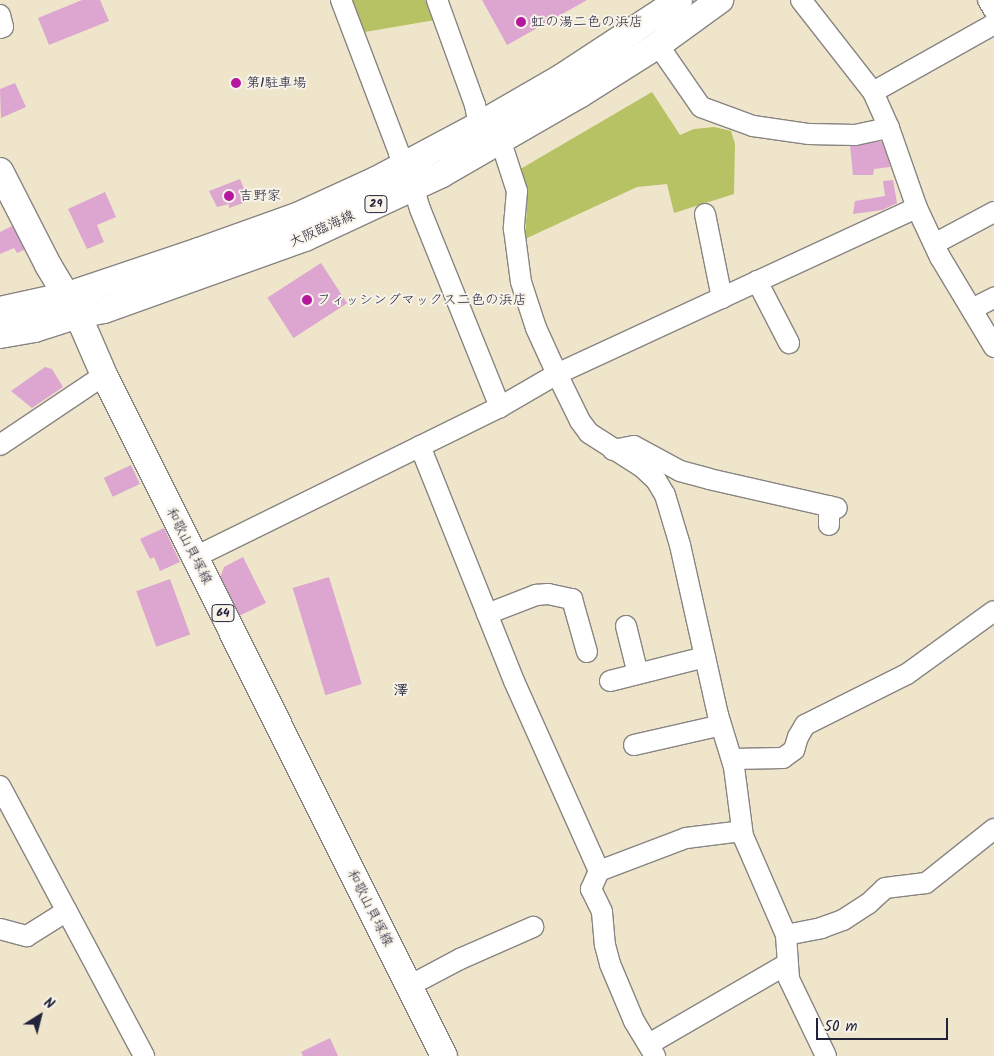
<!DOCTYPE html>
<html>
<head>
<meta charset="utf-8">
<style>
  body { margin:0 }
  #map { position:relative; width:994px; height:1056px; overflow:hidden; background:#efe5ca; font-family:Kalam,"Klee One",sans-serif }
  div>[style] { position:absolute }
  .green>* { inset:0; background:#b6c264 }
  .building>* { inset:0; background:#dca6d0; transform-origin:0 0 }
  .roads { filter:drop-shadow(1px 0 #888482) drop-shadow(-1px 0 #888482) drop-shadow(0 1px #888482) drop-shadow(0 -1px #888482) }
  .minor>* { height:20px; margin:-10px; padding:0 10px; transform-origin:10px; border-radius:10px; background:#fff }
  .major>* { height:26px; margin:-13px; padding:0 13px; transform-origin:13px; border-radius:13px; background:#fff }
  .dots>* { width:14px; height:14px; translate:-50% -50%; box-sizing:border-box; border:2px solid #f7f3e8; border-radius:50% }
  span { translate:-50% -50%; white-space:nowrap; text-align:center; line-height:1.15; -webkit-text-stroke:4px #f7f3e8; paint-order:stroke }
  .shield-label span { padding:1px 4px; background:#f7f3e8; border:1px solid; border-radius:4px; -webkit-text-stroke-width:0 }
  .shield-label { font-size:12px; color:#22223b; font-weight:700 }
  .poi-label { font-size:14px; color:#22223b }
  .left { translate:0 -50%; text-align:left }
  .street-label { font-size:14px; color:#22223b }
  .neighbourhood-label { font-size:15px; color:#22223b; font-weight:700 }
  .north { position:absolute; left:15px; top:991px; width:50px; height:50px; -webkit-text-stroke:4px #f7f3e8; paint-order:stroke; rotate:36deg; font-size:14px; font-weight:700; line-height:20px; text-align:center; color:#22223b }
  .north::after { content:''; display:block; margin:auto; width:18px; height:22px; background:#22223b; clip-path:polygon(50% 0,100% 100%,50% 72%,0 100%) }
  .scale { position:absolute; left:816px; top:1018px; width:132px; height:22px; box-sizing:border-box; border:2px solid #22223b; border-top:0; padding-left:6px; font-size:15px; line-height:18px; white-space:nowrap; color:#22223b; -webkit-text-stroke:4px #f7f3e8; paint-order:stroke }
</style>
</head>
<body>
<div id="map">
  <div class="green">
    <i style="clip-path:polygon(352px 0,429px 0,435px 20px,365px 32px)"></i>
    <i style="clip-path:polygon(652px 92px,680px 135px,694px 129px,714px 127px,731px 131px,735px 144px,734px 194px,674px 213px,667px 184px,637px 187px,525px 239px,527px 207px,525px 186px,517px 171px)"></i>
  </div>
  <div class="building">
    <i style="clip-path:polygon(82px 0,100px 0,109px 21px,49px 45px,38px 18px)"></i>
    <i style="clip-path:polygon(482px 0,587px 0,507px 45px)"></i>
    <i style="clip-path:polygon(15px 83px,26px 107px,1px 118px,0 89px)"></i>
    <i style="clip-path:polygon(886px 141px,890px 167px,874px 169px,873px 175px,853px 175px,850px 145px)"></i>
    <i style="clip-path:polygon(240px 179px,249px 201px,229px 208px,229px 204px,217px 207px,209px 191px)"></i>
    <i style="clip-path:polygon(893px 180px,897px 203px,882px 210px,853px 214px,855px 201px,885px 196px,883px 181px)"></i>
    <i style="clip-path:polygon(105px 192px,116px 217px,97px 225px,104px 242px,87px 249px,68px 209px)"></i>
    <i style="clip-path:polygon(14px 225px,26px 249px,17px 253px,14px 248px,0 254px,0 232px)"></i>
    <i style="left:321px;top:263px;width:48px;height:64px;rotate:57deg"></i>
    <i style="clip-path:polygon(45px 367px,52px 369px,63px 387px,32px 408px,11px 391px)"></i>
    <i style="left:131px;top:465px;width:21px;height:30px;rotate:65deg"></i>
    <i style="clip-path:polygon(164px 528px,180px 562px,160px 571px,154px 557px,150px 559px,140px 539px)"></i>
    <i style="clip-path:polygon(243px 557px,266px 603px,239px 616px,220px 578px,224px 567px)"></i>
    <i style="left:329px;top:577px;width:112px;height:38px;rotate:73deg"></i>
    <i style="left:170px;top:579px;width:59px;height:36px;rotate:70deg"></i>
    <i style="clip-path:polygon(330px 1038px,338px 1056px,303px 1056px,301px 1052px)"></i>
  </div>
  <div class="roads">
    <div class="minor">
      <i style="left:341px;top:0;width:164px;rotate:69.2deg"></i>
      <i style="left:399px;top:153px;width:13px;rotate:58deg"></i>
      <i style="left:406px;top:164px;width:47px;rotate:72.7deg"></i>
      <i style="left:420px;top:209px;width:214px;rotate:68deg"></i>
      <i style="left:437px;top:0;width:112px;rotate:70.1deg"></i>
      <i style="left:475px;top:105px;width:20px;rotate:79deg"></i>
      <i style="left:801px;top:0;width:117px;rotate:52deg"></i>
      <i style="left:873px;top:92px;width:39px;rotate:66deg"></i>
      <i style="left:889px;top:128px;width:85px;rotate:70.7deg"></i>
      <i style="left:917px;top:208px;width:54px;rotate:64.9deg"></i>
      <i style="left:940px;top:257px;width:105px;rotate:59deg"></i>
      <i style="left:988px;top:0;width:12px;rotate:59deg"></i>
      <i style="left:0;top:15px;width:12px;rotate:76deg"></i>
      <i style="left:3px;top:27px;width:3px;rotate:162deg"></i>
      <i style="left:658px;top:45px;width:75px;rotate:55.3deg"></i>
      <i style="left:701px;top:107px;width:55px;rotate:20.1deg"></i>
      <i style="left:753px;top:126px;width:57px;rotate:8.1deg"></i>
      <i style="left:809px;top:134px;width:46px;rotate:1.2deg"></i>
      <i style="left:855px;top:135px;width:35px;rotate:-12deg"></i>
      <i style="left:873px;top:92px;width:139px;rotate:-29.3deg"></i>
      <i style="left:500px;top:139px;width:55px;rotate:71.9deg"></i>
      <i style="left:517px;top:191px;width:38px;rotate:95deg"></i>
      <i style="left:514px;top:229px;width:53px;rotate:82.5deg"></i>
      <i style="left:521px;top:282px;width:48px;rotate:71.9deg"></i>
      <i style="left:536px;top:328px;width:51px;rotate:65.5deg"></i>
      <i style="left:557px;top:374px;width:52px;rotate:63.9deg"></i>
      <i style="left:580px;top:421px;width:15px;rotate:53deg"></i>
      <i style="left:589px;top:433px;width:63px;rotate:32.7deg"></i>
      <i style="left:642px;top:467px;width:19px;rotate:43deg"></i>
      <i style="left:656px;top:480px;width:17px;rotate:59deg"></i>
      <i style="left:665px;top:495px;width:52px;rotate:73.3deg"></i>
      <i style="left:680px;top:545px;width:174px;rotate:77.4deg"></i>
      <i style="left:718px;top:715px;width:54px;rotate:72.9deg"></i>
      <i style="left:734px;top:767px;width:70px;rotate:82.6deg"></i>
      <i style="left:743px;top:836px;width:108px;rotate:66.5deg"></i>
      <i style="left:786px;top:935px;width:44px;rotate:86.1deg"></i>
      <i style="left:789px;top:979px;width:85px;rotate:64.3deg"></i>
      <i style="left:705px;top:214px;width:86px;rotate:78.6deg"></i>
      <i style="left:934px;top:244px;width:68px;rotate:-28.1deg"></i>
      <i style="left:757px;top:281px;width:70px;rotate:62.7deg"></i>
      <i style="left:972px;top:309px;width:25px;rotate:-27deg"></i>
      <i style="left:0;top:445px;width:125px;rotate:-33.9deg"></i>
      <i style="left:420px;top:446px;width:253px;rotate:68.2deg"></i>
      <i style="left:514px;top:681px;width:208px;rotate:65.9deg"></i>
      <i style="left:599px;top:871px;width:93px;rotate:-20.8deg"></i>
      <i style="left:686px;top:838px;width:56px;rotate:-7.1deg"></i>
      <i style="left:613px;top:450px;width:21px;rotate:-11deg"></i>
      <i style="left:634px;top:446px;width:52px;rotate:28.5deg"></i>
      <i style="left:680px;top:471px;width:30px;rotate:15deg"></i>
      <i style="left:709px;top:479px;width:131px;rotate:12.8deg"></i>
      <i style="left:829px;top:506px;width:19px;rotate:90deg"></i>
      <i style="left:195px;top:557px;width:340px;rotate:-26.2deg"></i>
      <i style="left:500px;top:407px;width:66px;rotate:-30.1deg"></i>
      <i style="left:557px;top:374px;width:396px;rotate:-24.8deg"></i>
      <i style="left:487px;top:614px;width:53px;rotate:-21.2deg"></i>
      <i style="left:536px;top:595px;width:12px;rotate:-5deg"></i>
      <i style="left:548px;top:594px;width:25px;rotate:12deg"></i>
      <i style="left:572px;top:599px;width:55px;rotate:74.2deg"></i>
      <i style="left:626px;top:626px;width:49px;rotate:76deg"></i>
      <i style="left:610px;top:681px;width:98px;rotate:-14.2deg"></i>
      <i style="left:634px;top:745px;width:89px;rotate:-12.9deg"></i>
      <i style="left:732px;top:759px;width:51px;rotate:-1.1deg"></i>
      <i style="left:783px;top:758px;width:14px;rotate:-36deg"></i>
      <i style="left:794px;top:750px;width:14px;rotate:-73deg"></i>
      <i style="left:798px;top:737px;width:14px;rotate:-60deg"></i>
      <i style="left:805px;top:725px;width:114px;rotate:-26.6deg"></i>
      <i style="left:907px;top:674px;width:107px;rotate:-35.9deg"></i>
      <i style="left:0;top:786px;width:306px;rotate:61.9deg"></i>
      <i style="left:599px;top:871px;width:20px;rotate:114deg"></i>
      <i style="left:591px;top:889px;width:25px;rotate:64deg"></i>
      <i style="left:602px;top:912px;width:33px;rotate:85deg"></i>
      <i style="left:605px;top:945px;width:20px;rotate:75deg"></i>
      <i style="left:610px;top:964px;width:62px;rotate:67.2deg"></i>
      <i style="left:634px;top:1021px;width:41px;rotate:59deg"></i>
      <i style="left:0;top:929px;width:28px;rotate:15deg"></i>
      <i style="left:27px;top:936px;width:47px;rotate:-32deg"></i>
      <i style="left:786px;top:935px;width:36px;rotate:-11deg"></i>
      <i style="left:821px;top:928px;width:23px;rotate:-20deg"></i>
      <i style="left:843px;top:920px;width:30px;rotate:-33deg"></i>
      <i style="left:868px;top:904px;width:23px;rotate:-43deg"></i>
      <i style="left:885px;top:888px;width:41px;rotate:-7deg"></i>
      <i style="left:926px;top:883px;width:87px;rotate:-38.5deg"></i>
      <i style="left:409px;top:986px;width:58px;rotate:-27.9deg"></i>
      <i style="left:460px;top:959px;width:80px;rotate:-23.7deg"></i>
      <i style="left:649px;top:1044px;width:160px;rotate:-30.1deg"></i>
    </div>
    <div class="major">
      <i style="left:0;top:171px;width:106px;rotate:62.9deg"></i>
      <i style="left:48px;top:265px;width:58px;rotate:59deg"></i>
      <i style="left:78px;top:315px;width:65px;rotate:66.6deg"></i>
      <i style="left:104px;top:375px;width:761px;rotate:63.47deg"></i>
      <i style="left:0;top:310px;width:70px;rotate:-12.4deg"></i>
      <i style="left:68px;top:295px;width:138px;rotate:-18.6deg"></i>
      <i style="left:199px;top:251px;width:104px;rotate:-19.7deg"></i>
      <i style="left:297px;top:216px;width:87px;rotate:-24.5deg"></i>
      <i style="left:376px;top:180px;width:117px;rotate:-28.1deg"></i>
      <i style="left:479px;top:125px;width:96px;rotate:-30deg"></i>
      <i style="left:562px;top:77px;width:140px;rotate:-33.3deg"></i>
      <i style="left:0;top:335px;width:35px;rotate:-10deg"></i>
      <i style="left:34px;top:329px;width:46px;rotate:-17.7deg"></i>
      <i style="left:78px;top:315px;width:26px;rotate:-11deg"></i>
      <i style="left:104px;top:310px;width:214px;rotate:-19.7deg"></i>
      <i style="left:305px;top:238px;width:151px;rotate:-25deg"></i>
      <i style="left:442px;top:174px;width:158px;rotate:-30deg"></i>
      <i style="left:579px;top:95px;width:93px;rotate:-32.3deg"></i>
      <i style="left:658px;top:45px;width:77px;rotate:-36deg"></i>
    </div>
  </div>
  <div class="dots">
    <i style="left:521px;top:22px;background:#b5179e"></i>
    <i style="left:236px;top:83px;background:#b5179e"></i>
    <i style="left:229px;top:196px;background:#b5179e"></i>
    <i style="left:307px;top:300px;background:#b5179e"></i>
  </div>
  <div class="shield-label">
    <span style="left:376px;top:204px">29</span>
    <span style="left:223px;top:613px">64</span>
  </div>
  <div class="poi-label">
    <span class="left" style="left:531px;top:22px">虹の湯二色の浜店</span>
    <span class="left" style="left:246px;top:83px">第1駐車場</span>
    <span class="left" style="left:239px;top:196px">吉野家</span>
    <span class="left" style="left:317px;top:300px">フィッシングマックス二色の浜店</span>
  </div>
  <div class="street-label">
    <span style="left:322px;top:229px;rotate:-24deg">大阪臨海線</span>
    <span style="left:189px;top:546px;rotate:63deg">和歌山貝塚線</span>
    <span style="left:370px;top:908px;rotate:63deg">和歌山貝塚線</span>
  </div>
  <div class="neighbourhood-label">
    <span style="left:401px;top:692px">澤</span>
  </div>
  <div class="north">N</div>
  <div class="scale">50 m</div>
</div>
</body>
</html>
